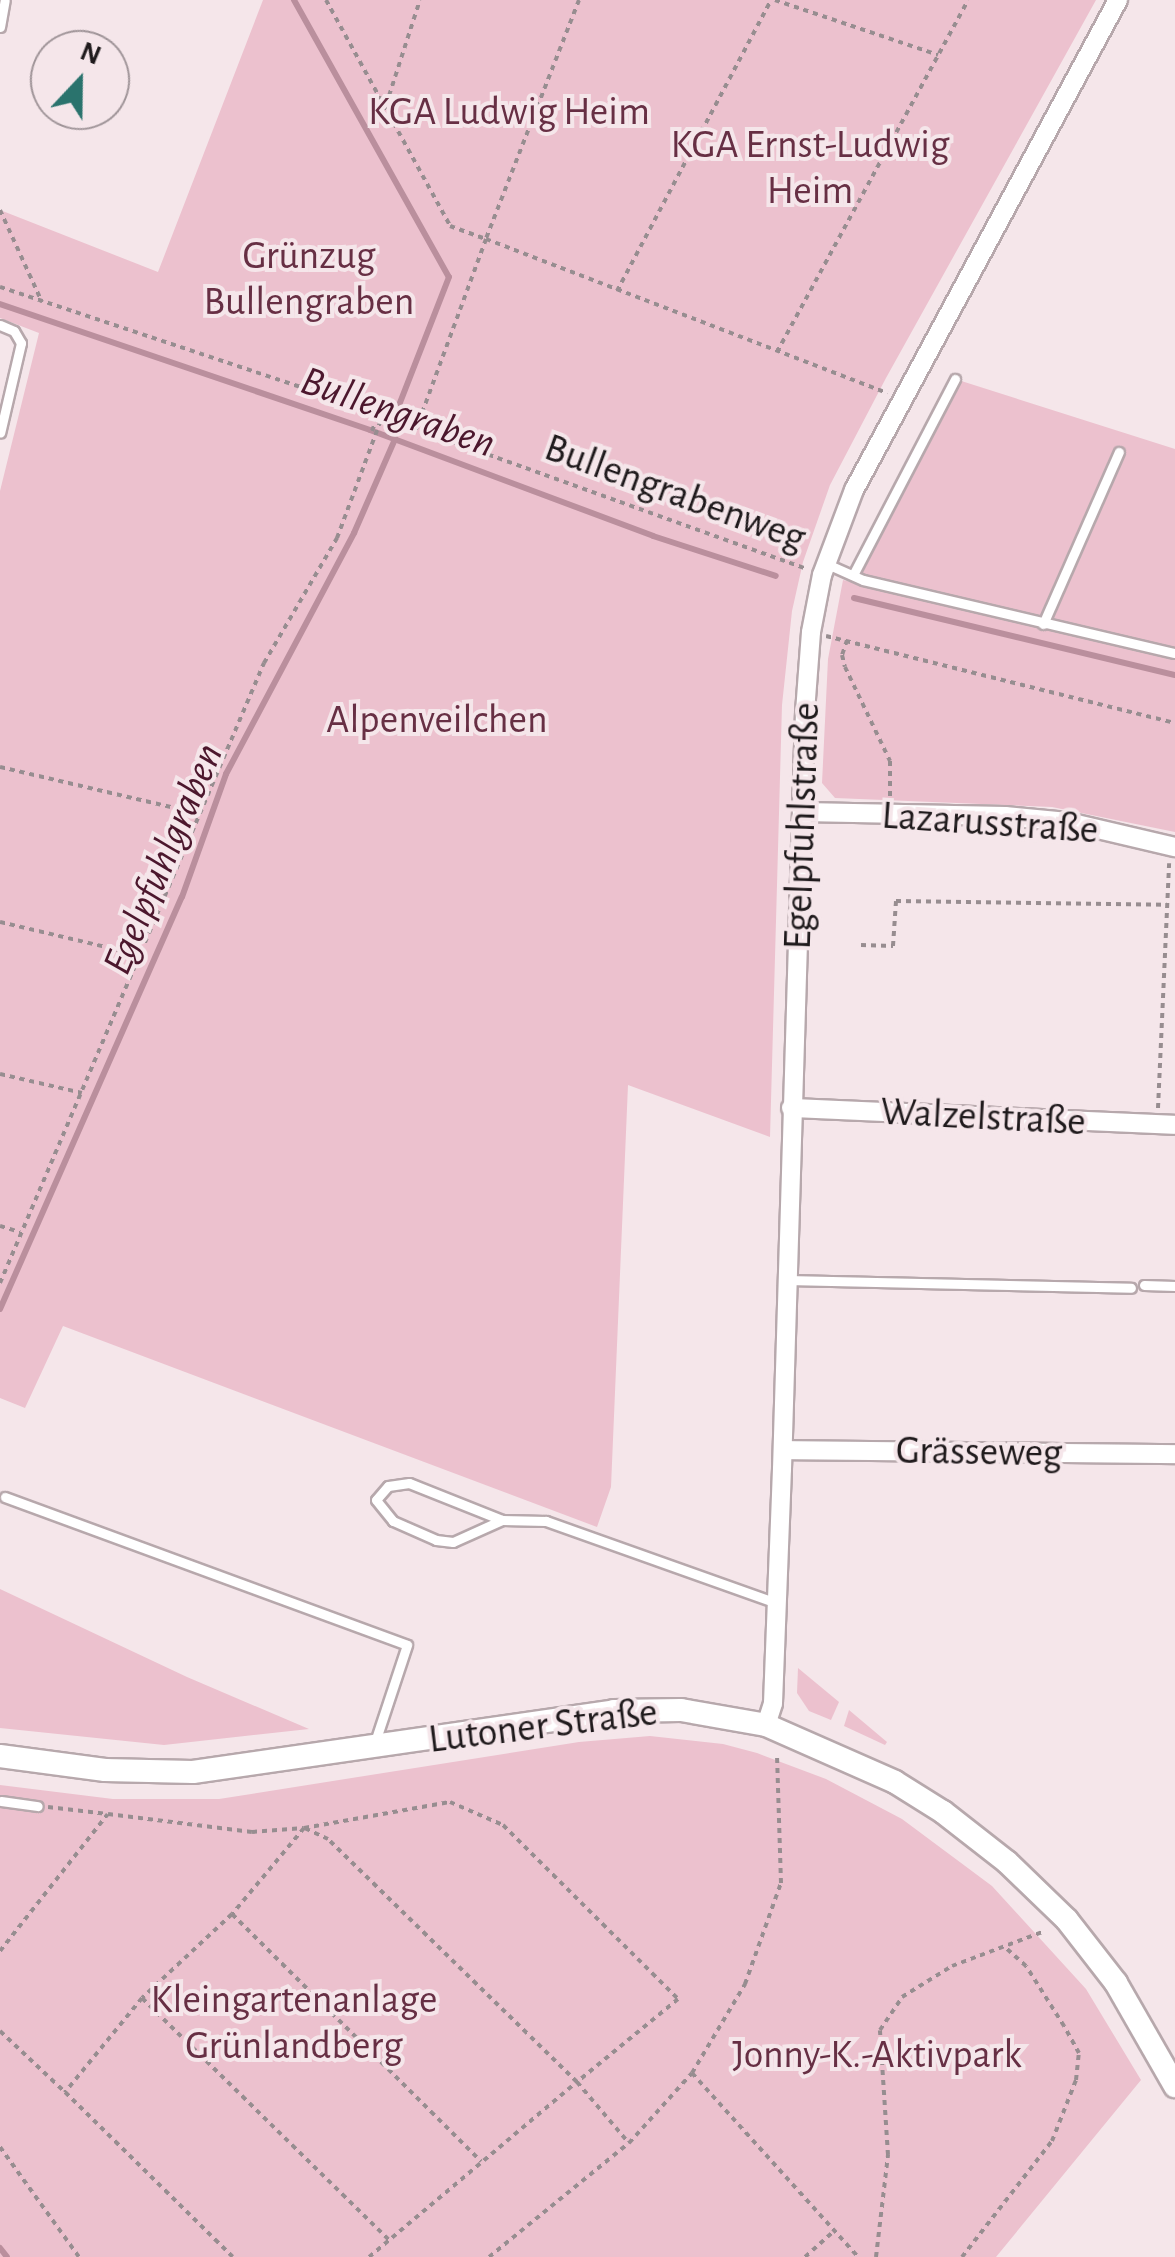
<!DOCTYPE html>
<html>
<head>
<meta charset="utf-8">
<style>
  body { margin:0 }
  #map { position:relative; width:1175px; height:2257px; overflow:hidden; background:#f5e6ea; font-family:"Alegreya Sans",sans-serif }
  div>[style] { position:absolute }
  .green>* { inset:0; background:#ecc1ce }
  .stream>* { height:6px; margin:-3px; padding:0 3px; transform-origin:3px; border-radius:3px; background:#ba8f9d }
  .path>* { height:4px; margin-top:-2px; transform-origin:0; background:repeating-linear-gradient(90deg,#978d90 0 5px,transparent 0 10px) }
  .roads { filter:drop-shadow(2px 0 #b7a8ac) drop-shadow(-2px 0 #b7a8ac) drop-shadow(0 2px #b7a8ac) drop-shadow(0 -2px #b7a8ac) }
  .service>* { height:9px; margin:-4.5px; padding:0 4.5px; transform-origin:4.5px; border-radius:4.5px; background:#fff }
  .minor>* { height:18px; margin:-9px; padding:0 9px; transform-origin:9px; border-radius:9px; background:#fff }
  .tertiary>* { height:22px; margin:-11px; padding:0 11px; transform-origin:11px; border-radius:11px; background:#fff }
  span { translate:-50% -50%; white-space:nowrap; text-align:center; line-height:1.15; -webkit-text-stroke:8px #f5e6ea; paint-order:stroke }
  .park-label { font-size:40px; color:#672f44 }
  .street-label { font-size:40px; color:#1f1a1c }
  .water-label { font-size:42px; color:#4c172d; font-style:italic }
  .north { position:absolute; left:30px; top:30px; width:100px; height:100px; box-sizing:border-box; background:#f5e6ea; border:2px solid #9f9498; border-radius:50%; rotate:22deg; font-size:28px; font-weight:700; line-height:40px; text-align:center; color:#1f1a1c }
  .north::after { content:''; display:block; margin:auto; width:35px; height:45px; background:#2a736d; clip-path:polygon(50% 0,100% 100%,50% 72%,0 100%) }
</style>
</head>
<body>
<div id="map">
  <div class="green">
    <i style="clip-path:polygon(263px 0,1096px 0,886px 378px,830px 485px,803px 562px,792px 611px,782px 705px,770px 1137px,628px 1085px,611px 1487px,597px 1527px,63px 1326px,25px 1408px,0 1398px,0 491px,39px 333px,0 318px,0 210px,158px 272px)"></i>
    <i style="clip-path:polygon(955px 379px,1175px 449px,1175px 832px,1052px 807px,835px 798px,822px 783px,828px 659px,843px 580px,851px 582px)"></i>
    <i style="clip-path:polygon(0 1589px,187px 1677px,309px 1729px,164px 1745px,0 1728px)"></i>
    <i style="clip-path:polygon(798px 1668px,839px 1702px,831px 1720px,809px 1711px,797px 1693px)"></i>
    <i style="clip-path:polygon(849px 1710px,887px 1742px,885px 1745px,844px 1726px)"></i>
    <i style="clip-path:polygon(650px 1736px,723px 1744px,757px 1753px,826px 1779px,902px 1819px,992px 1886px,1086px 1989px,1141px 2080px,996px 2257px,0 2257px,0 1785px,113px 1799px,219px 1799px,579px 1742px)"></i>
  </div>
  <div class="stream">
    <i style="left:294px;top:0;width:317px;rotate:60.8deg"></i>
    <i style="left:449px;top:277px;width:146px;rotate:111.3deg"></i>
    <i style="left:0;top:304px;width:391px;rotate:18.8deg"></i>
    <i style="left:370px;top:430px;width:302px;rotate:20.5deg"></i>
    <i style="left:653px;top:536px;width:129px;rotate:18deg"></i>
    <i style="left:854px;top:598px;width:330px;rotate:13.5deg"></i>
    <i style="left:0;top:1309px;width:450px;rotate:-66.2deg"></i>
    <i style="left:182px;top:897px;width:131px;rotate:-70.3deg"></i>
    <i style="left:226px;top:774px;width:273px;rotate:-62deg"></i>
    <i style="left:354px;top:533px;width:103px;rotate:-66.4deg"></i>
    <i style="left:0;top:2248px;width:11px;rotate:52deg"></i>
  </div>
  <div class="path">
    <i style="left:326px;top:0;width:258px;rotate:61.2deg"></i>
    <i style="left:450px;top:226px;width:38px;rotate:20deg"></i>
    <i style="left:486px;top:239px;width:202px;rotate:110.2deg"></i>
    <i style="left:579px;top:0;width:256px;rotate:111.3deg"></i>
    <i style="left:486px;top:239px;width:430px;rotate:21deg"></i>
    <i style="left:775px;top:0;width:172px;rotate:18.6deg"></i>
    <i style="left:386px;top:105px;width:110px;rotate:-72.1deg"></i>
    <i style="left:0;top:210px;width:101px;rotate:65.5deg"></i>
    <i style="left:0;top:287px;width:316px;rotate:18.4deg"></i>
    <i style="left:300px;top:387px;width:539px;rotate:19.75deg"></i>
    <i style="left:617px;top:291px;width:329px;rotate:-62.1deg"></i>
    <i style="left:777px;top:352px;width:400px;rotate:-61.5deg"></i>
    <i style="left:372px;top:431px;width:17px;rotate:-69deg"></i>
    <i style="left:826px;top:636px;width:360px;rotate:14deg"></i>
    <i style="left:847px;top:640px;width:16px;rotate:108deg"></i>
    <i style="left:842px;top:655px;width:12px;rotate:76deg"></i>
    <i style="left:845px;top:667px;width:104px;rotate:64.4deg"></i>
    <i style="left:890px;top:761px;width:37px;rotate:90deg"></i>
    <i style="left:0;top:767px;width:205px;rotate:13.2deg"></i>
    <i style="left:0;top:922px;width:144px;rotate:13.3deg"></i>
    <i style="left:861px;top:945px;width:32px;rotate:2deg"></i>
    <i style="left:893px;top:946px;width:45px;rotate:-86.2deg"></i>
    <i style="left:896px;top:901px;width:271px;rotate:0.8deg"></i>
    <i style="left:0;top:1074px;width:84px;rotate:13deg"></i>
    <i style="left:1158px;top:1108px;width:245px;rotate:-87.4deg"></i>
    <i style="left:0;top:1226px;width:21px;rotate:17deg"></i>
    <i style="left:0;top:1283px;width:674px;rotate:-66.94deg"></i>
    <i style="left:264px;top:663px;width:145px;rotate:-59.7deg"></i>
    <i style="left:337px;top:538px;width:129px;rotate:-69.6deg"></i>
    <i style="left:48px;top:1807px;width:60px;rotate:6.7deg"></i>
    <i style="left:232px;top:1914px;width:123px;rotate:137deg"></i>
    <i style="left:142px;top:1998px;width:346px;rotate:44.4deg"></i>
    <i style="left:0;top:1951px;width:174px;rotate:-51.8deg"></i>
    <i style="left:108px;top:1814px;width:145px;rotate:7.1deg"></i>
    <i style="left:252px;top:1832px;width:52px;rotate:-4.4deg"></i>
    <i style="left:304px;top:1828px;width:148px;rotate:-10.1deg"></i>
    <i style="left:450px;top:1802px;width:58px;rotate:23.5deg"></i>
    <i style="left:503px;top:1825px;width:247px;rotate:44.8deg"></i>
    <i style="left:678px;top:1999px;width:131px;rotate:140.6deg"></i>
    <i style="left:577px;top:2082px;width:80px;rotate:49.6deg"></i>
    <i style="left:142px;top:1998px;width:122px;rotate:129.3deg"></i>
    <i style="left:65px;top:2092px;width:235px;rotate:44.5deg"></i>
    <i style="left:0;top:2031px;width:89px;rotate:43.2deg"></i>
    <i style="left:692px;top:2073px;width:248px;rotate:47.9deg"></i>
    <i style="left:0;top:2147px;width:135px;rotate:54.3deg"></i>
    <i style="left:369px;top:2257px;width:272px;rotate:-40.1deg"></i>
    <i style="left:577px;top:2082px;width:348px;rotate:-135.7deg"></i>
    <i style="left:328px;top:1839px;width:26px;rotate:-155deg"></i>
    <i style="left:304px;top:1828px;width:112px;rotate:129.9deg"></i>
    <i style="left:232px;top:1914px;width:351px;rotate:44.8deg"></i>
    <i style="left:489px;top:2257px;width:181px;rotate:-39.2deg"></i>
    <i style="left:629px;top:2143px;width:94px;rotate:-48deg"></i>
    <i style="left:692px;top:2073px;width:104px;rotate:-59.2deg"></i>
    <i style="left:745px;top:1984px;width:107px;rotate:-70.4deg"></i>
    <i style="left:781px;top:1883px;width:127px;rotate:-91.8deg"></i>
    <i style="left:805px;top:2257px;width:39px;rotate:-42deg"></i>
    <i style="left:876px;top:2257px;width:103px;rotate:-83.3deg"></i>
    <i style="left:888px;top:2155px;width:125px;rotate:-93.7deg"></i>
    <i style="left:880px;top:2030px;width:40px;rotate:-56deg"></i>
    <i style="left:902px;top:1997px;width:59px;rotate:-31.8deg"></i>
    <i style="left:952px;top:1966px;width:99px;rotate:-20.6deg"></i>
    <i style="left:962px;top:2257px;width:147px;rotate:-52.2deg"></i>
    <i style="left:1052px;top:2141px;width:66px;rotate:-68.5deg"></i>
    <i style="left:1076px;top:2080px;width:27px;rotate:-84deg"></i>
    <i style="left:1079px;top:2053px;width:31px;rotate:-119deg"></i>
    <i style="left:1064px;top:2026px;width:71px;rotate:-122.3deg"></i>
    <i style="left:1026px;top:1966px;width:27px;rotate:-138deg"></i>
  </div>
  <div class="roads">
    <div class="service">
      <i style="left:0;top:27px;width:27px;rotate:-80deg"></i>
      <i style="left:0;top:325px;width:15px;rotate:23deg"></i>
      <i style="left:14px;top:331px;width:14px;rotate:60deg"></i>
      <i style="left:21px;top:343px;width:92px;rotate:103.1deg"></i>
      <i style="left:827px;top:564px;width:39px;rotate:24deg"></i>
      <i style="left:863px;top:580px;width:320px;rotate:13.2deg"></i>
      <i style="left:853px;top:575px;width:221px;rotate:-62.5deg"></i>
      <i style="left:1043px;top:624px;width:188px;rotate:-66.2deg"></i>
      <i style="left:787px;top:1280px;width:344px;rotate:1.3deg"></i>
      <i style="left:1144px;top:1285px;width:31px;rotate:2deg"></i>
      <i style="left:5px;top:1497px;width:428px;rotate:20.2deg"></i>
      <i style="left:407px;top:1645px;width:105px;rotate:108.3deg"></i>
      <i style="left:502px;top:1520px;width:100px;rotate:-158.3deg"></i>
      <i style="left:409px;top:1483px;width:21px;rotate:172deg"></i>
      <i style="left:388px;top:1486px;width:18px;rotate:131deg"></i>
      <i style="left:376px;top:1500px;width:27px;rotate:51deg"></i>
      <i style="left:393px;top:1521px;width:47px;rotate:23.8deg"></i>
      <i style="left:436px;top:1540px;width:17px;rotate:7deg"></i>
      <i style="left:453px;top:1542px;width:54px;rotate:-24.2deg"></i>
      <i style="left:502px;top:1520px;width:44px;rotate:1.3deg"></i>
      <i style="left:546px;top:1521px;width:244px;rotate:19.6deg"></i>
      <i style="left:1px;top:1801px;width:37px;rotate:8deg"></i>
    </div>
    <div class="minor">
      <i style="left:803px;top:812px;width:202px;rotate:1.1deg"></i>
      <i style="left:1005px;top:816px;width:63px;rotate:5.4deg"></i>
      <i style="left:1068px;top:822px;width:110px;rotate:13.2deg"></i>
      <i style="left:791px;top:1108px;width:384px;rotate:2.5deg"></i>
      <i style="left:783px;top:1450px;width:392px;rotate:0.6deg"></i>
      <i style="left:766px;top:1725px;width:23px;rotate:-72deg"></i>
      <i style="left:773px;top:1703px;width:234px;rotate:-87.8deg"></i>
      <i style="left:782px;top:1469px;width:757px;rotate:-88.26deg"></i>
      <i style="left:805px;top:712px;width:80px;rotate:-85.7deg"></i>
      <i style="left:811px;top:632px;width:58px;rotate:-79.1deg"></i>
      <i style="left:822px;top:575px;width:91px;rotate:-69.4deg"></i>
      <i style="left:854px;top:490px;width:557px;rotate:-61.69deg"></i>
    </div>
    <div class="tertiary">
      <i style="left:0;top:1756px;width:106px;rotate:7.6deg"></i>
      <i style="left:105px;top:1770px;width:88px;rotate:1.3deg"></i>
      <i style="left:193px;top:1772px;width:425px;rotate:-8.2deg"></i>
      <i style="left:614px;top:1711px;width:67px;rotate:-0.9deg"></i>
      <i style="left:681px;top:1710px;width:86px;rotate:10deg"></i>
      <i style="left:766px;top:1725px;width:141px;rotate:23.8deg"></i>
      <i style="left:895px;top:1782px;width:57px;rotate:32deg"></i>
      <i style="left:943px;top:1812px;width:81px;rotate:38deg"></i>
      <i style="left:1007px;top:1862px;width:83px;rotate:44deg"></i>
      <i style="left:1067px;top:1920px;width:80px;rotate:52.1deg"></i>
      <i style="left:1116px;top:1983px;width:119px;rotate:60.2deg"></i>
    </div>
  </div>
  <div class="park-label">
    <span style="left:509px;top:112px">KGA Ludwig Heim</span>
    <span style="left:810px;top:168px">KGA Ernst-Ludwig<br>Heim</span>
    <span style="left:309px;top:279px">Grünzug<br>Bullengraben</span>
    <span style="left:437px;top:720px">Alpenveilchen</span>
    <span style="left:294px;top:2023px">Kleingartenanlage<br>Grünlandberg</span>
    <span style="left:877px;top:2055px">Jonny-K.-Aktivpark</span>
  </div>
  <div class="street-label">
    <span style="left:675px;top:493px;rotate:20deg">Bullengrabenweg</span>
    <span style="left:990px;top:823px;rotate:4deg">Lazarusstraße</span>
    <span style="left:802px;top:826px;rotate:-88deg">Egelpfuhlstraße</span>
    <span style="left:983px;top:1117px;rotate:3deg">Walzelstraße</span>
    <span style="left:979px;top:1452px;rotate:1deg">Grässeweg</span>
    <span style="left:543px;top:1726px;rotate:-7deg">Lutoner Straße</span>
  </div>
  <div class="water-label">
    <span style="left:398px;top:412px;rotate:19deg">Bullengraben</span>
    <span style="left:163px;top:859px;rotate:-67deg">Egelpfuhlgraben</span>
  </div>
  <div class="north">N</div>
</div>
</body>
</html>
